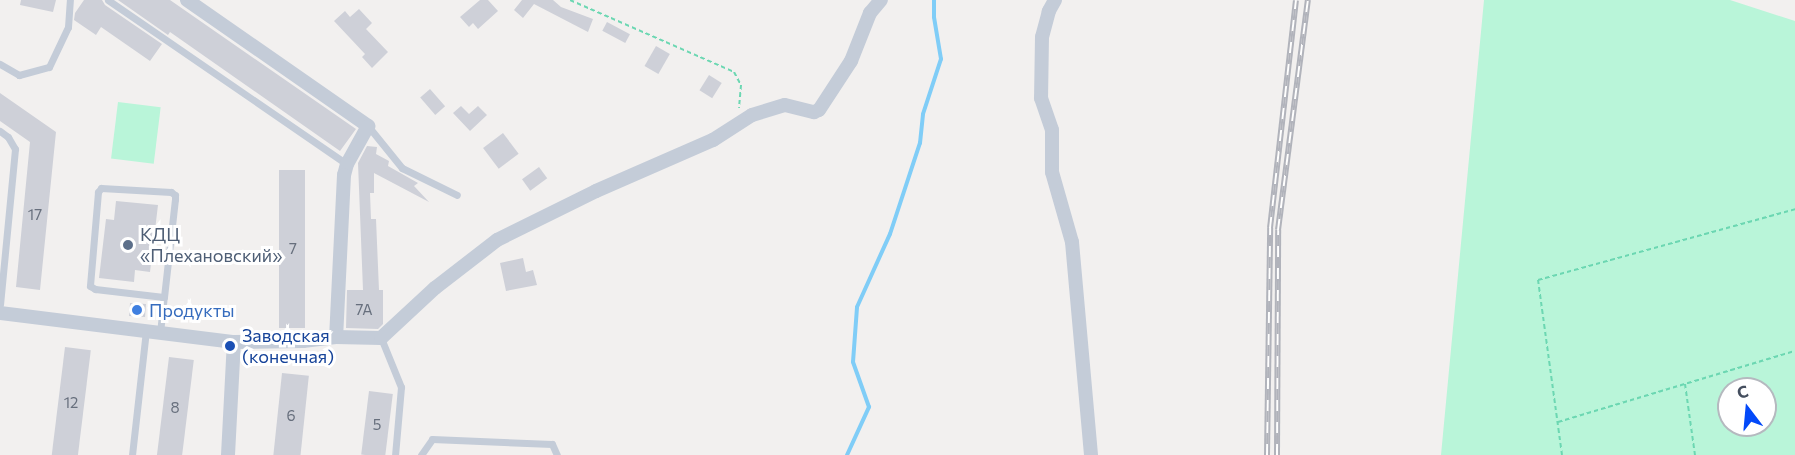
<!DOCTYPE html>
<html>
<head>
<meta charset="utf-8">
<style>
  body { margin:0 }
  #map { position:relative; width:1795px; height:455px; overflow:hidden; background:#f2f0ef; font-family:Commissioner,sans-serif }
  div>[style] { position:absolute }
  .green>* { inset:0; background:#b9f5d9; transform-origin:0 0 }
  .stream>* { height:4px; margin:-2px; padding:0 2px; transform-origin:2px; border-radius:2px; background:#80cdf7 }
  .building>* { inset:0; background:#ced0d8; transform-origin:0 0 }
  .path>* { height:2px; margin-top:-1px; transform-origin:0; background:repeating-linear-gradient(90deg,#6cd7b2 0 4.5px,transparent 0 7.5px) }
  .service>* { height:7px; margin:-3.5px; padding:0 3.5px; transform-origin:3.5px; border-radius:3.5px; background:#c4ccd8 }
  .minor>* { height:14px; margin:-7px; padding:0 7px; transform-origin:7px; border-radius:7px; background:#c4ccd8 }
  .rail>* { height:6px; margin-top:-3px; transform-origin:0; background:repeating-linear-gradient(90deg,#fff 0 11px,#b1b3bb 0 22px); box-sizing:border-box; border-block:2px solid #b1b3bb }
  .dots>* { width:16px; height:16px; translate:-50% -50%; box-sizing:border-box; border:3px solid #fff; border-radius:50% }
  span { translate:-50% -50%; white-space:nowrap; text-align:center; line-height:1.15; -webkit-text-stroke:6px #fff; paint-order:stroke }
  .number-label { font-size:15px; color:#676f7d }
  .number-label span { -webkit-text-stroke-width:0 }
  .service-label { font-size:18px; color:#4e5e75 }
  .left { translate:0 -50%; text-align:left }
  .shop-label { font-size:18px; color:#366cbe }
  .transit-label { font-size:18px; color:#164399 }
  .north { position:absolute; left:1717px; top:377px; width:60px; height:60px; box-sizing:border-box; background:#fff; border:2px solid #b5b9bf; border-radius:50%; rotate:344deg; font-size:16px; font-weight:700; line-height:24px; text-align:center; color:#454f5f }
  .north::after { content:''; display:block; margin:auto; width:21px; height:27px; background:#0349f9; clip-path:polygon(50% 0,100% 100%,50% 72%,0 100%) }
</style>
</head>
<body>
<div id="map">
  <div class="green">
    <i style="clip-path:polygon(evenodd,1484px 0,1730px 0,1795px 21px,1795px 455px,1441px 455px,1484px 0,1729px 389px,1765px 389px,1765px 425px,1729px 425px,1729px 389px)"></i>
    <i style="left:118px;top:102px;width:43px;height:57px;rotate:7deg"></i>
  </div>
  <div class="stream">
    <i style="left:847px;top:455px;width:53px;rotate:-65.4deg"></i>
    <i style="left:869px;top:407px;width:48px;rotate:-109.6deg"></i>
    <i style="left:853px;top:362px;width:55px;rotate:-85.8deg"></i>
    <i style="left:857px;top:307px;width:80px;rotate:-65.7deg"></i>
    <i style="left:890px;top:234px;width:96px;rotate:-71.8deg"></i>
    <i style="left:920px;top:143px;width:29px;rotate:-84deg"></i>
    <i style="left:923px;top:114px;width:58px;rotate:-71.9deg"></i>
    <i style="left:941px;top:59px;width:43px;rotate:-99.5deg"></i>
    <i style="left:934px;top:17px;width:17px;rotate:-90deg"></i>
  </div>
  <div class="building">
    <i style="clip-path:polygon(21px 0,56px 0,53px 12px,20px 5px)"></i>
    <i style="clip-path:polygon(84px 0,102px 0,105px 5px,162px 44px,150px 61px,101px 27px,96px 35px,74px 20px,75px 13px)"></i>
    <i style="clip-path:polygon(118px 0,170px 0,356px 129px,340px 151px,170px 32px,168px 35px)"></i>
    <i style="clip-path:polygon(480px 0,488px 0,498px 11px,478px 29px,473px 23px,469px 27px,460px 17px)"></i>
    <i style="clip-path:polygon(522px 0,553px 0,561px 7px,593px 19px,588px 32px,534px 4px,523px 18px,514px 10px)"></i>
    <i style="clip-path:polygon(359px 9px,372px 23px,366px 29px,388px 52px,372px 68px,362px 57px,365px 54px,334px 21px,345px 11px,350px 17px)"></i>
    <i style="left:607px;top:22px;width:26px;height:10px;rotate:28deg"></i>
    <i style="left:656px;top:46px;width:16px;height:23px;rotate:30deg"></i>
    <i style="left:709px;top:75px;width:15px;height:18px;rotate:32deg"></i>
    <i style="left:430px;top:89px;width:23px;height:13px;rotate:49deg"></i>
    <i style="clip-path:polygon(0 93px,56px 132px,40px 290px,16px 287px,30px 142px,0 121px)"></i>
    <i style="clip-path:polygon(461px 106px,469px 114px,478px 106px,487px 115px,470px 131px,453px 113px)"></i>
    <i style="left:503px;top:133px;width:26px;height:25px;rotate:53deg"></i>
    <i style="clip-path:polygon(367px 146px,377px 147px,376px 154px,389px 161px,388px 166px,418px 183px,414px 186px,429px 202px,374px 173px,374px 193px,370px 193px,371px 219px,376px 219px,379px 290px,383px 290px,383px 324px,378px 329px,346px 328px,347px 290px,363px 290px,358px 163px)"></i>
    <i style="left:539px;top:167px;width:14px;height:21px;rotate:54deg"></i>
    <i style="left:279px;top:170px;width:26px;height:158px"></i>
    <i style="clip-path:polygon(116px 201px,158px 205px,150px 272px,135px 270px,134px 282px,99px 278px,106px 219px,114px 220px)"></i>
    <i style="clip-path:polygon(523px 258px,526px 272px,533px 270px,537px 285px,506px 291px,500px 263px)"></i>
    <i style="left:130px;top:303px;width:16px;height:13px;rotate:4deg"></i>
    <i style="left:65px;top:347px;width:26px;height:109px;rotate:7deg"></i>
    <i style="left:169px;top:357px;width:25px;height:99px;rotate:7deg"></i>
    <i style="left:282px;top:373px;width:27px;height:83px;rotate:6deg"></i>
    <i style="left:369px;top:391px;width:24px;height:64px;rotate:7deg"></i>
  </div>
  <div class="path">
    <i style="left:570px;top:0;width:179px;rotate:23.7deg"></i>
    <i style="left:734px;top:72px;width:15px;rotate:62deg"></i>
    <i style="left:741px;top:85px;width:23px;rotate:95deg"></i>
    <i style="left:1685px;top:384px;width:72px;rotate:82deg"></i>
    <i style="left:1558px;top:422px;width:247px;rotate:-16.7deg"></i>
    <i style="left:1562px;top:455px;width:177px;rotate:-97.8deg"></i>
    <i style="left:1538px;top:280px;width:267px;rotate:-15.4deg"></i>
  </div>
  <div class="service">
    <i style="left:108px;top:0;width:290px;rotate:34.5deg"></i>
    <i style="left:0;top:64px;width:22px;rotate:30deg"></i>
    <i style="left:19px;top:75px;width:31px;rotate:-15deg"></i>
    <i style="left:49px;top:67px;width:44px;rotate:-64.6deg"></i>
    <i style="left:68px;top:27px;width:27px;rotate:-86deg"></i>
    <i style="left:368px;top:126px;width:54px;rotate:51deg"></i>
    <i style="left:402px;top:168px;width:61px;rotate:26.1deg"></i>
    <i style="left:0;top:131px;width:10px;rotate:37deg"></i>
    <i style="left:8px;top:137px;width:14px;rotate:60deg"></i>
    <i style="left:15px;top:149px;width:156px;rotate:95.5deg"></i>
    <i style="left:160px;top:333px;width:36px;rotate:-84deg"></i>
    <i style="left:164px;top:297px;width:99px;rotate:-83.6deg"></i>
    <i style="left:175px;top:199px;width:4px;rotate:-90deg"></i>
    <i style="left:175px;top:195px;width:5px;rotate:-143deg"></i>
    <i style="left:171px;top:192px;width:70px;rotate:-176.7deg"></i>
    <i style="left:101px;top:188px;width:5px;rotate:127deg"></i>
    <i style="left:98px;top:192px;width:94px;rotate:94.9deg"></i>
    <i style="left:90px;top:286px;width:6px;rotate:31deg"></i>
    <i style="left:95px;top:289px;width:69px;rotate:6.6deg"></i>
    <i style="left:381px;top:338px;width:53px;rotate:67.8deg"></i>
    <i style="left:401px;top:387px;width:68px;rotate:95deg"></i>
    <i style="left:132px;top:455px;width:126px;rotate:-83.6deg"></i>
    <i style="left:421px;top:455px;width:19px;rotate:-55deg"></i>
    <i style="left:432px;top:439px;width:120px;rotate:2.4deg"></i>
    <i style="left:552px;top:444px;width:12px;rotate:66deg"></i>
  </div>
  <div class="minor">
    <i style="left:187px;top:0;width:221px;rotate:34.8deg"></i>
    <i style="left:368px;top:126px;width:43px;rotate:118.9deg"></i>
    <i style="left:347px;top:164px;width:11px;rotate:105deg"></i>
    <i style="left:344px;top:175px;width:162px;rotate:92.8deg"></i>
    <i style="left:1055px;top:0;width:13px;rotate:119deg"></i>
    <i style="left:1049px;top:11px;width:27px;rotate:105deg"></i>
    <i style="left:1042px;top:37px;width:61px;rotate:90.9deg"></i>
    <i style="left:1041px;top:98px;width:34px;rotate:71deg"></i>
    <i style="left:1052px;top:130px;width:42px;rotate:90deg"></i>
    <i style="left:1052px;top:172px;width:73px;rotate:74.1deg"></i>
    <i style="left:1072px;top:242px;width:214px;rotate:84.9deg"></i>
    <i style="left:0;top:313px;width:236px;rotate:7.1deg"></i>
    <i style="left:234px;top:342px;width:69px;rotate:-0.8deg"></i>
    <i style="left:303px;top:341px;width:33px;rotate:-7deg"></i>
    <i style="left:336px;top:337px;width:45px;rotate:1.3deg"></i>
    <i style="left:381px;top:338px;width:74px;rotate:-42.8deg"></i>
    <i style="left:435px;top:288px;width:78px;rotate:-37.7deg"></i>
    <i style="left:497px;top:240px;width:110px;rotate:-26.3deg"></i>
    <i style="left:596px;top:191px;width:128px;rotate:-23.6deg"></i>
    <i style="left:713px;top:140px;width:46px;rotate:-32.7deg"></i>
    <i style="left:752px;top:115px;width:34px;rotate:-17deg"></i>
    <i style="left:785px;top:105px;width:30px;rotate:14deg"></i>
    <i style="left:814px;top:112px;width:5px;rotate:-22deg"></i>
    <i style="left:819px;top:110px;width:59px;rotate:-56.9deg"></i>
    <i style="left:851px;top:61px;width:52px;rotate:-68.4deg"></i>
    <i style="left:870px;top:13px;width:17px;rotate:-50deg"></i>
    <i style="left:228px;top:455px;width:113px;rotate:-87deg"></i>
  </div>
  <div class="rail">
    <i style="left:1267px;top:455px;width:227px;rotate:-89.2deg"></i>
    <i style="left:1270px;top:228px;width:229px;rotate:-83.5deg"></i>
    <i style="left:1277px;top:455px;width:225px;rotate:-89.7deg"></i>
    <i style="left:1278px;top:230px;width:232px;rotate:-82.6deg"></i>
  </div>
  <div class="dots">
    <i style="left:128px;top:245px;background:#5c6f8a"></i>
    <i style="left:137px;top:310px;background:#3f7fe0"></i>
    <i style="left:230px;top:346px;background:#1a4fb4"></i>
  </div>
  <div class="number-label">
    <span style="left:35px;top:215px">17</span>
    <span style="left:293px;top:249px">7</span>
    <span style="left:364px;top:310px">7А</span>
    <span style="left:71px;top:403px">12</span>
    <span style="left:175px;top:408px">8</span>
    <span style="left:291px;top:416px">6</span>
    <span style="left:377px;top:425px">5</span>
  </div>
  <div class="service-label">
    <span class="left" style="left:140px;top:245px">КДЦ<br>«Плехановский»</span>
  </div>
  <div class="shop-label">
    <span class="left" style="left:149px;top:310px">Продукты</span>
  </div>
  <div class="transit-label">
    <span class="left" style="left:242px;top:346px">Заводская<br>(конечная)</span>
  </div>
  <div class="north">С</div>
</div>
</body>
</html>
